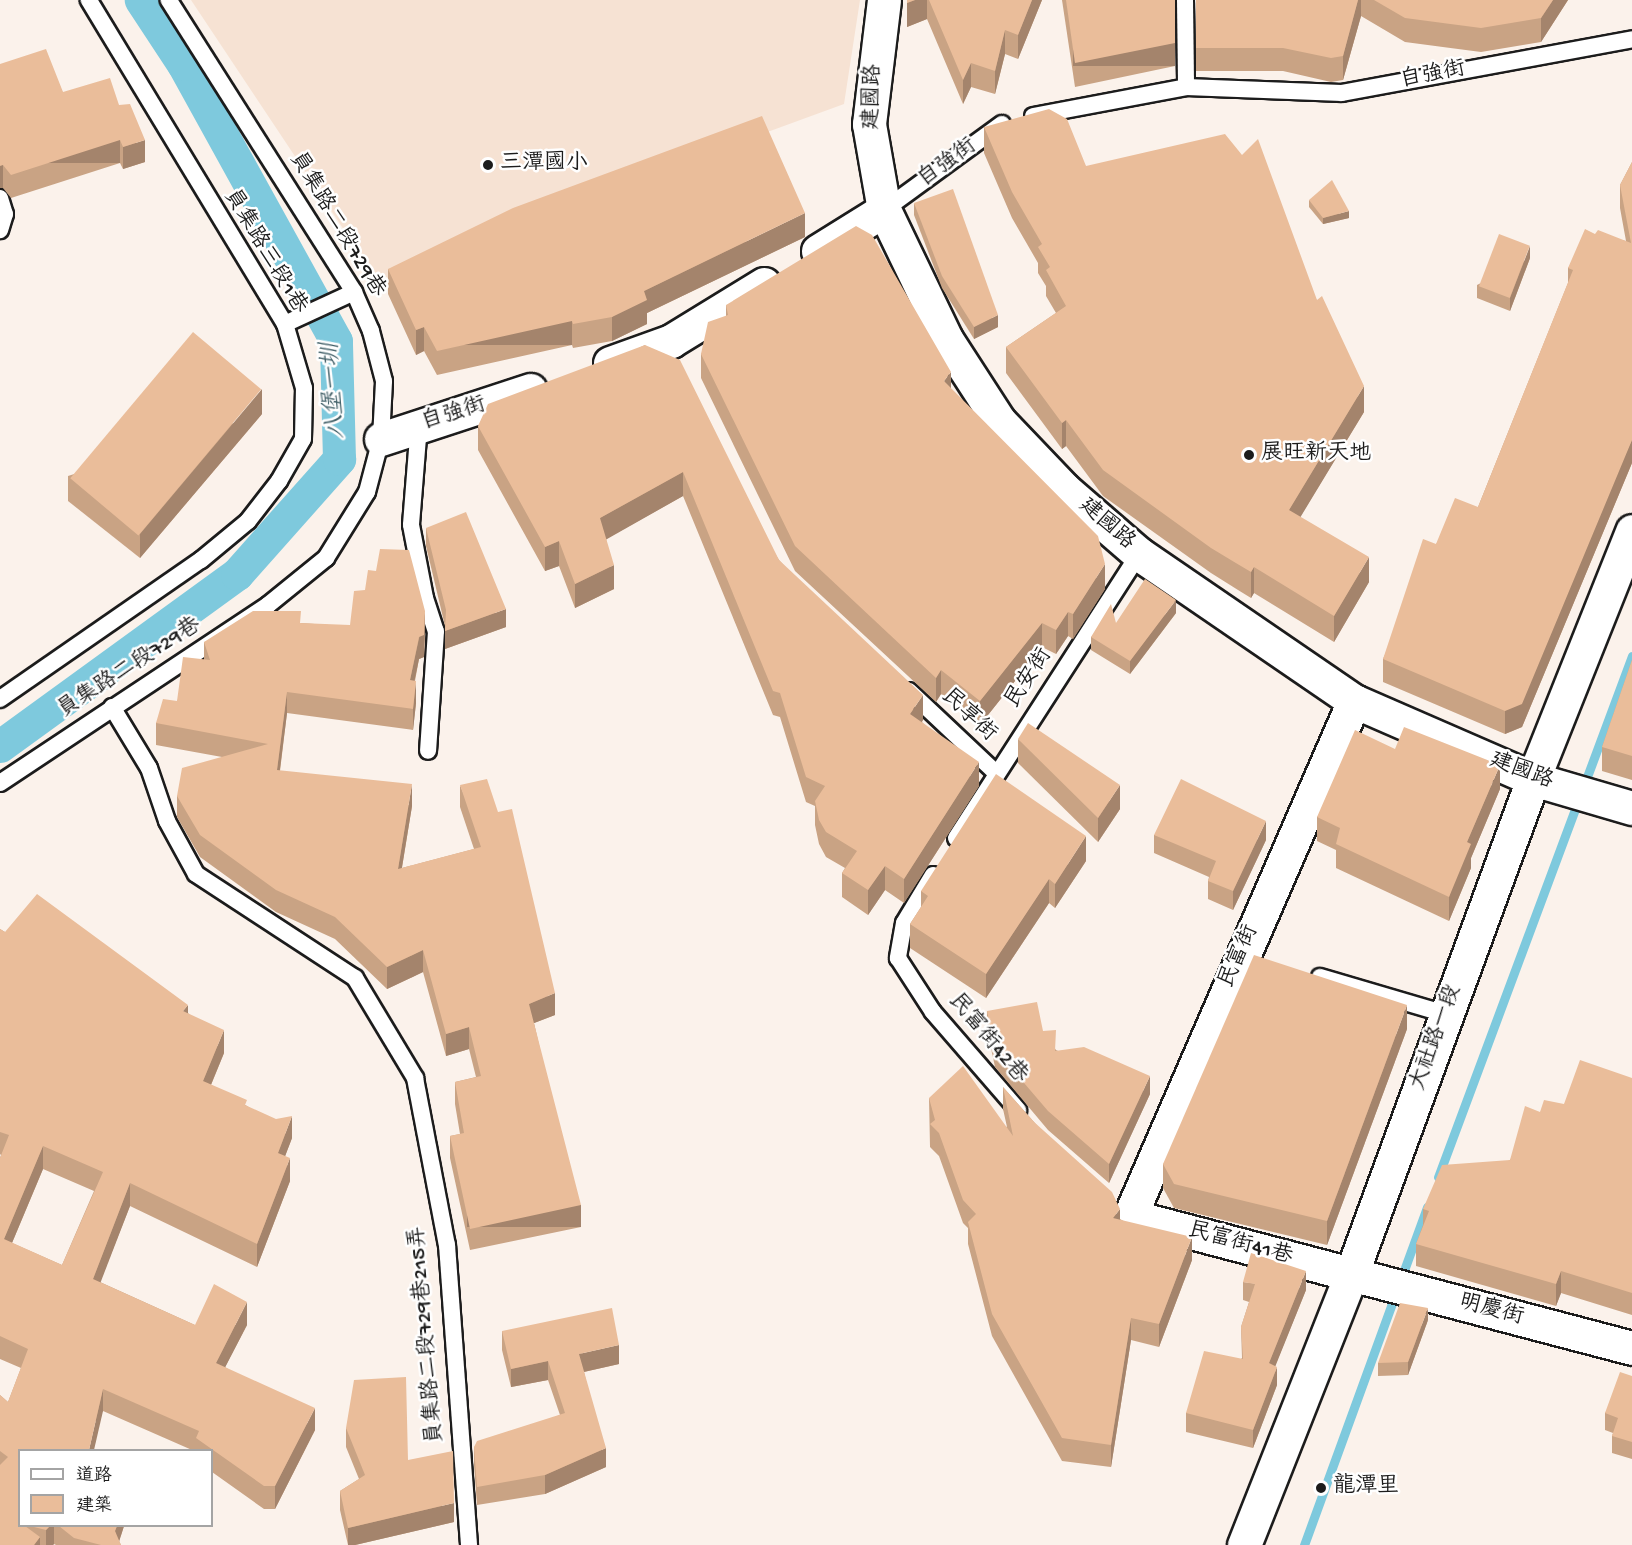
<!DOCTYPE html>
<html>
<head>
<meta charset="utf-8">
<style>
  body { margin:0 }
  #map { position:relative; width:1632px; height:1545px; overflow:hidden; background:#fbf2eb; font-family:"Gochi Hand","LXGW WenKai TC",sans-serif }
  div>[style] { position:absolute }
  .built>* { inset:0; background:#f6e2d3 }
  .stream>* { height:9px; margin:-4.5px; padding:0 4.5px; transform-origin:4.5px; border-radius:4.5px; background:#7ec9dd }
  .canal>* { height:33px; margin:-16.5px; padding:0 16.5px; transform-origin:16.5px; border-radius:16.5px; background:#7ec9dd }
  .roads { filter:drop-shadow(2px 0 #1c1c1c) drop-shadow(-2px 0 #1c1c1c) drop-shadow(0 2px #1c1c1c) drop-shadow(0 -2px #1c1c1c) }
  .service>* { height:16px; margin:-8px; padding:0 8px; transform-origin:8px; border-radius:8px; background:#fff }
  .minor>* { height:33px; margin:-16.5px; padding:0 16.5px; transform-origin:16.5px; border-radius:16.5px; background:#fff }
  .tertiary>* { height:33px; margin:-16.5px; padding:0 16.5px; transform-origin:16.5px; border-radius:16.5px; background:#fff }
  .wall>* { inset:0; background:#c9a384 }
  .shaded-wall>* { inset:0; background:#a4846c; transform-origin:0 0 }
  .building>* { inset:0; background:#eabd9a; transform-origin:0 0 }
  .dots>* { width:16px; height:16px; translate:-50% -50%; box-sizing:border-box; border:3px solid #fff; border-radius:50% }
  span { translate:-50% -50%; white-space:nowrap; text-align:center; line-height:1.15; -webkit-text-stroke:5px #fff; paint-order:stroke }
  .street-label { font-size:22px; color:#1c1c1c }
  .poi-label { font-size:22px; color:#1c1c1c }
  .left { translate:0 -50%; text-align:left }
  .water-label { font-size:24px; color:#436169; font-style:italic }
  .legend { position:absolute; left:18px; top:1449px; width:195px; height:78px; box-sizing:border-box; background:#fff; border:2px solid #a4a4a4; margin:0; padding:8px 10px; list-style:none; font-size:18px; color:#1c1c1c }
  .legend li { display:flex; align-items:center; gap:12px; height:30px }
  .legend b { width:30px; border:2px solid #a4a4a4 }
</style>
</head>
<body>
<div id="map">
  <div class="built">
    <i style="clip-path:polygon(191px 0,860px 0,844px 104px,509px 227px,384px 290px)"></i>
  </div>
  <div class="stream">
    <i style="left:1438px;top:1177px;width:556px;rotate:-69.58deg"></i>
    <i style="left:1304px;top:1545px;width:360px;rotate:-70deg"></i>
  </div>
  <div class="canal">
    <i style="left:0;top:746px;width:293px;rotate:-36deg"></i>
    <i style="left:237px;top:574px;width:154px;rotate:-48.4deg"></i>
    <i style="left:339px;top:459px;width:118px;rotate:-91.5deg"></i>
    <i style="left:336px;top:341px;width:316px;rotate:-118.9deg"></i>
    <i style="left:183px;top:64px;width:77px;rotate:-123.3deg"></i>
  </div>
  <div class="roads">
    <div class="service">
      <i style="left:1185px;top:0;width:87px;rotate:89.3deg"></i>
      <i style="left:1033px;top:116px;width:156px;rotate:-10.7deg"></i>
      <i style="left:1186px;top:87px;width:156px;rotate:2.2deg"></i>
      <i style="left:1342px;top:93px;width:295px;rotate:-10.5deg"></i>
      <i style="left:0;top:198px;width:17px;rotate:73deg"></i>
      <i style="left:5px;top:214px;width:17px;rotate:107deg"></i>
      <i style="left:884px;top:210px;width:146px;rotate:-36.1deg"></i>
      <i style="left:285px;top:324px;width:76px;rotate:-24.9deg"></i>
      <i style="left:419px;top:425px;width:100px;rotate:94.6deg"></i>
      <i style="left:411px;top:525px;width:74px;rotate:79.1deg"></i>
      <i style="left:425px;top:598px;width:35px;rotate:72deg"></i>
      <i style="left:436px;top:631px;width:120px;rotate:93.8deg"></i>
      <i style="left:909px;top:691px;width:120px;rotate:43.3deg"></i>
      <i style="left:0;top:699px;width:244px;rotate:-34.7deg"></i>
      <i style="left:201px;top:560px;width:61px;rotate:-39.7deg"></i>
      <i style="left:248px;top:521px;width:51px;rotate:-52.2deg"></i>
      <i style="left:279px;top:481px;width:48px;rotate:-60.3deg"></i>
      <i style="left:303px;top:439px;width:51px;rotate:-88.9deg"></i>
      <i style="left:304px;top:388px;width:67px;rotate:-106.5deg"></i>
      <i style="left:285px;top:324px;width:379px;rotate:-121.2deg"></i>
      <i style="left:112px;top:707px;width:71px;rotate:58.8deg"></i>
      <i style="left:149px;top:768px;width:56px;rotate:71.2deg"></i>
      <i style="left:167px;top:821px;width:60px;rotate:61.3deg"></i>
      <i style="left:196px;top:874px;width:190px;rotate:33.2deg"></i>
      <i style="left:355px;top:978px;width:117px;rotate:59deg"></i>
      <i style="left:415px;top:1078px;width:170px;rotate:79.2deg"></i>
      <i style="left:447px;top:1245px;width:301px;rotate:85.8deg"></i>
      <i style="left:0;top:783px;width:322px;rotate:-33.6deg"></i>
      <i style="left:268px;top:605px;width:75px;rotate:-39deg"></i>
      <i style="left:326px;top:558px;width:78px;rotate:-58.2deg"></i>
      <i style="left:367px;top:492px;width:55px;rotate:-75.2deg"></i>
      <i style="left:381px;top:439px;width:58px;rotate:-87deg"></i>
      <i style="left:384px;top:381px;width:52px;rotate:-104.6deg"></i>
      <i style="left:371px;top:331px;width:43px;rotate:-113.6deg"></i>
      <i style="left:354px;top:292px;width:346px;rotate:-122.4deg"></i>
      <i style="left:956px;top:838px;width:338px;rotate:-57.2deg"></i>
      <i style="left:933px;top:875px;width:56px;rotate:121.1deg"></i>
      <i style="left:904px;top:923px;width:36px;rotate:100deg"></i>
      <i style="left:898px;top:958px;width:64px;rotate:57.1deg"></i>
      <i style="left:933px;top:1012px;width:130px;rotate:49.1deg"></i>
      <i style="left:1320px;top:977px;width:131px;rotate:16.4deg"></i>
    </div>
    <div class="minor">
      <i style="left:884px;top:0;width:125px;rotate:96.9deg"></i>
      <i style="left:869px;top:124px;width:87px;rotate:80.1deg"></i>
      <i style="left:884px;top:210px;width:143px;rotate:64.3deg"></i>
      <i style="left:946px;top:339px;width:98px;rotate:57.1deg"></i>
      <i style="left:999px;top:421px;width:94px;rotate:46.3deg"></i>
      <i style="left:1064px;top:489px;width:99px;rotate:40.9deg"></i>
      <i style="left:1139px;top:554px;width:260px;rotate:34.4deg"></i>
      <i style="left:1354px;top:701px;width:195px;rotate:23.5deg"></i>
      <i style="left:1533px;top:779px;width:103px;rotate:16.3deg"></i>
      <i style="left:818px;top:251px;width:78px;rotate:-31.8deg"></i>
      <i style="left:610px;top:363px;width:65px;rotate:-19.8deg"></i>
      <i style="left:671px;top:341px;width:109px;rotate:-31.5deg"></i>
      <i style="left:381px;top:439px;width:157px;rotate:-18.2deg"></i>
      <i style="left:1354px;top:701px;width:562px;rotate:113.51deg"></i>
      <i style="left:1130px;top:1216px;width:519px;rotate:14.73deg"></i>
    </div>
    <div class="tertiary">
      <i style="left:1244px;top:1545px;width:290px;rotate:-68.4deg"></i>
      <i style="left:1351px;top:1275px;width:528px;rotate:-69.85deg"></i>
      <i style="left:1533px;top:779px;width:267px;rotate:-68.2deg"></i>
    </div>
  </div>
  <div class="wall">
    <i style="clip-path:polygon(907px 0,1042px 0,1018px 59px,1005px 54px,995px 94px,971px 87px,963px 104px,927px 19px,907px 27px)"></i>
    <i style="clip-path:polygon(1062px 0,1175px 0,1175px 66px,1075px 87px)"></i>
    <i style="clip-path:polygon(1196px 0,1568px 0,1541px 42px,1481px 52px,1405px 42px,1361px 16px,1343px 80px,1331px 82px,1283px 71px,1196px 71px)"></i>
    <i style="clip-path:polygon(0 64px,63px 92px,119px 105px,145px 162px,123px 169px,120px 163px,11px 198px,3px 188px)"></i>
    <i style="clip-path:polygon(984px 127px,1086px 166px,1317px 300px,1364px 412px,1300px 517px,1369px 582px,1334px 642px,1254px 593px,1251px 598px,1211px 573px,1103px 496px,1066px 446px,1062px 449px,1006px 373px,1006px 347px,1056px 313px,1046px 296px,1046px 286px,1038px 273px,1038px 263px,1012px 218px,984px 153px)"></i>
    <i style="clip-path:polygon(1632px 162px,1632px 463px,1522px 727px,1505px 734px,1383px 682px,1383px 659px,1436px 544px,1478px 507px,1568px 283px,1568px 268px,1595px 234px,1626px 241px,1620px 208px,1620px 185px)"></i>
    <i style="clip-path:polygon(1309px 200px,1349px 218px,1323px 224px,1309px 207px)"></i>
    <i style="clip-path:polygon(914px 203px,998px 327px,974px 339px,942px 288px,914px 215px)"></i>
    <i style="clip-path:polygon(805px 237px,647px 313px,647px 324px,612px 341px,573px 348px,572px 345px,437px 375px,424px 351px,416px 355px,388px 294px,388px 269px)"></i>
    <i style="clip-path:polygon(1530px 258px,1510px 311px,1477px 298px,1477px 285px)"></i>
    <i style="clip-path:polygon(726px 305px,951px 389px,1105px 589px,1073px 639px,1068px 636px,1056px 654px,1042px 647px,980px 725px,941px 694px,936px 702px,795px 571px,701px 378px,701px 354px,726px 316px)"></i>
    <i style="clip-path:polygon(645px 345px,779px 560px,923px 720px,922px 722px,979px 786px,904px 903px,885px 890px,868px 915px,842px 897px,842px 873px,845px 868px,826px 857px,819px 844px,815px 825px,815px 806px,806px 802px,780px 717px,773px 715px,683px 496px,606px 539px,614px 589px,575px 608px,559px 566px,545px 571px,478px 450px,478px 426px)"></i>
    <i style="clip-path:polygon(262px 414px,140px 558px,68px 501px,68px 476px)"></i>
    <i style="clip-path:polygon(426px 528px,506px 627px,445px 649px,445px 626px,426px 546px)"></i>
    <i style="clip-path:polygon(1176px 613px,1130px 674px,1091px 650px,1091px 637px,1116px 623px)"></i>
    <i style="clip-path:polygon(301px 623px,425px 632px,424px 657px,419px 659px,415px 681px,416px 703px,413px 730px,287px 713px,280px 771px,412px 806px,402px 868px,474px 849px,460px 807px,460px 785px,555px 1015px,534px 1023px,581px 1227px,470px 1250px,450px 1158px,450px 1136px,460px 1134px,455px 1104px,455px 1082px,476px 1077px,469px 1049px,446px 1056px,423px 972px,387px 989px,335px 939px,276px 912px,200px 857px,177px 817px,177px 796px,222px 757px,156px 745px,156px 723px,177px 701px,204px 659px,204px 642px)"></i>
    <i style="clip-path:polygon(1632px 660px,1632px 780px,1602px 771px,1602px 747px)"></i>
    <i style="clip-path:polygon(1018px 739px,1120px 809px,1098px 842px,1018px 763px)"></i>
    <i style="clip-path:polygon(1395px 749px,1500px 789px,1471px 858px,1471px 868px,1449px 921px,1336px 868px,1336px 850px,1317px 841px,1317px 817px)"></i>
    <i style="clip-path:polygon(1154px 835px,1266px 840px,1233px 910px,1208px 899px,1208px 881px,1209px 877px,1154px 853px)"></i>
    <i style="clip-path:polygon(1086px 861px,1055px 908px,1049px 903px,986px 998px,910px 948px,910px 924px,921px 907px,921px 891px)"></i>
    <i style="clip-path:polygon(evenodd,0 929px,5px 932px,188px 1013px,224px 1053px,211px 1085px,247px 1106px,292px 1138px,285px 1156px,290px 1181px,257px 1267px,130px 1206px,100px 1282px,195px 1325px,247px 1325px,225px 1367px,315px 1430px,275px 1509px,264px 1509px,212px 1472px,212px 1450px,192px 1450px,103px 1411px,20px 1526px,124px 1526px,119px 1541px,121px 1545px,56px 1545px,54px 1544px,53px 1545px,0 1545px,0 1395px,8px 1402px,21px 1368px,0 1359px,0 1158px,1px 1155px,0 1154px,0 929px,43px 1169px,94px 1191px,62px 1265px,12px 1243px,43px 1169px)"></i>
    <i style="clip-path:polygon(987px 1011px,1043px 1031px,1056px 1050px,1150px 1094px,1109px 1183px,1048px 1130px,995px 1067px,987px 1030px)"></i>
    <i style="clip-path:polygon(1407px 1029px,1327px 1245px,1174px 1208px,1163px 1188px,1163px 1164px)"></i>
    <i style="clip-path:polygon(1632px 1078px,1632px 1315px,1561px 1293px,1556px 1306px,1416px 1266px,1416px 1244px,1423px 1225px,1423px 1209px,1510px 1160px,1540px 1112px,1564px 1104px)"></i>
    <i style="clip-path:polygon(1003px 1087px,1120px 1219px,1192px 1260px,1159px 1347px,1131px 1340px,1111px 1467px,1062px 1461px,992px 1336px,968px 1244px,968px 1228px,963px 1223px,939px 1156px,930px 1147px,929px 1098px,1007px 1127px,1003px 1109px)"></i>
    <i style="clip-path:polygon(1243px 1282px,1306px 1290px,1275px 1366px,1277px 1385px,1253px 1448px,1186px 1432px,1186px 1413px,1242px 1358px,1241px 1327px,1249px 1302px,1243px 1300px)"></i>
    <i style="clip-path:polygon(1428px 1320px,1408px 1375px,1378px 1376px,1378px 1363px)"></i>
    <i style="clip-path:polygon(502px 1331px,619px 1364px,584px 1372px,606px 1467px,545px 1494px,477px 1505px,474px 1465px,474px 1447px,560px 1415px,548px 1380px,511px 1387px,502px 1350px)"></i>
    <i style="clip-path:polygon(1632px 1376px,1632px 1459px,1612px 1453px,1612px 1436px,1613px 1433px,1605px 1430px,1605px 1413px)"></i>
    <i style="clip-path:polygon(346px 1428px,408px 1460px,454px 1522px,355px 1545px,348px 1545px,340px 1510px,340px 1491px,359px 1479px,346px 1447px)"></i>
  </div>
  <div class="shaded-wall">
    <i style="clip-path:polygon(915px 0,927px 0,927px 19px,907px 27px,907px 3px)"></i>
    <i style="clip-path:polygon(1032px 0,1042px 0,1018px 59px,1018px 35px)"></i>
    <i style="clip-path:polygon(1358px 0,1361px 0,1361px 16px,1343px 80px,1343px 56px)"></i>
    <i style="clip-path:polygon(1553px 0,1568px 0,1541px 42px,1541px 18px)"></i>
    <i style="clip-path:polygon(1005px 30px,1005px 54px,995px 94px,995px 71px)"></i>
    <i style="left:1175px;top:43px;width:23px;height:102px;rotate:90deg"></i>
    <i style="clip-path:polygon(971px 63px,971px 87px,963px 104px,963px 80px)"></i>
    <i style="left:120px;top:140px;width:23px;height:114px;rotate:90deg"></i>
    <i style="clip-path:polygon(145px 140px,145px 162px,123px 169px,123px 147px)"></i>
    <i style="left:3px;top:165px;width:23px;height:3px;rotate:90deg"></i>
    <i style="clip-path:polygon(1349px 211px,1349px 218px,1323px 224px,1323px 218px)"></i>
    <i style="clip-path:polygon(805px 213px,805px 237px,647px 313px,647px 324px,612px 341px,612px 317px,644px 291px)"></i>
    <i style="clip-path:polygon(1530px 246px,1530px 258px,1510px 311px,1510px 298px)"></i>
    <i style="clip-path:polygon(998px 315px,998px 327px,974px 339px,974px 327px)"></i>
    <i style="left:572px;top:321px;width:24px;height:138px;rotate:90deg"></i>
    <i style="clip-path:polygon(424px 327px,424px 351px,416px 355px,416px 330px)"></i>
    <i style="clip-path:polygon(951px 372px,951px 397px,944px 381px)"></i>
    <i style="clip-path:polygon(1364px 386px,1364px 412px,1289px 536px,1289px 510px)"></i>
    <i style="clip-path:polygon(262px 389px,262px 414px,140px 558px,140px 534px)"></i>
    <i style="clip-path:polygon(1066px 420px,1066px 446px,1062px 449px,1062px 423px)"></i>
    <i style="clip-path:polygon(1632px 440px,1632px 463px,1522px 727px,1505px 734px,1505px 711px)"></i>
    <i style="clip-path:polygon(683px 472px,683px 496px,600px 543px,600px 518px)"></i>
    <i style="clip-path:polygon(559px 541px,559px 566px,545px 571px,545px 547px)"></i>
    <i style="clip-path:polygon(1369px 557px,1369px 582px,1334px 642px,1334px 616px)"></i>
    <i style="clip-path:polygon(1105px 564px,1105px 589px,1073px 639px,1073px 614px)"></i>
    <i style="clip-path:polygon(614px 565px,614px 589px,575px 608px,575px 584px)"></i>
    <i style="clip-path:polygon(1254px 567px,1254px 593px,1251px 598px,1251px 572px)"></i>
    <i style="clip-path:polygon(1176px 600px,1176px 613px,1130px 674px,1130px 661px)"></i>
    <i style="clip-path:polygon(506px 609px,506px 627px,445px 649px,445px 631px)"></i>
    <i style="clip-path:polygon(425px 611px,425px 632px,424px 657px,419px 659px,410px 702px,410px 680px)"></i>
    <i style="clip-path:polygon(1068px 612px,1068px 636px,1056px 654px,1056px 630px)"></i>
    <i style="clip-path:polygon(1042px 623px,1042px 647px,980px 725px,980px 701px)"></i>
    <i style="clip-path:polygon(941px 670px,941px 694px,936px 702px,936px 678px)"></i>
    <i style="clip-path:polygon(416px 681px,416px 703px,413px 730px,413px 709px)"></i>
    <i style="clip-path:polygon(287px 692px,287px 713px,277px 792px,277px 770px)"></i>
    <i style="clip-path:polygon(923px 695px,923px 720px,910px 739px,910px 714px)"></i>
    <i style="clip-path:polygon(979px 762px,979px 786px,904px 903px,904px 879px)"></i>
    <i style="clip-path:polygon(1500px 765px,1500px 789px,1471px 858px,1471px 868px,1449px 921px,1449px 897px,1467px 842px)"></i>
    <i style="clip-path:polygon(412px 784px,412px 806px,398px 891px,398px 869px)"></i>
    <i style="clip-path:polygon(1120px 785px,1120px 809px,1098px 842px,1098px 818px)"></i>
    <i style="clip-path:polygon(1266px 821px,1266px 840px,1233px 910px,1233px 891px)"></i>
    <i style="clip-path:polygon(1086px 836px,1086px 861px,1055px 908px,1055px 884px)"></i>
    <i style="clip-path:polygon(885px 866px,885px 890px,868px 915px,868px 890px)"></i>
    <i style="clip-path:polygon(1049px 879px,1049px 903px,986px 998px,986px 974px)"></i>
    <i style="clip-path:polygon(423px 950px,423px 972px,387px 989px,387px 967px)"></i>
    <i style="clip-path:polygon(555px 993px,555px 1015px,529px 1025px,529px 1004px)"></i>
    <i style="clip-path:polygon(188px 1005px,188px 1028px,183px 1011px)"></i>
    <i style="clip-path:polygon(1407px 1005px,1407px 1029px,1327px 1245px,1327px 1221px)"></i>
    <i style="clip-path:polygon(469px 1027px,469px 1049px,446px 1056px,446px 1034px)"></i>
    <i style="clip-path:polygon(224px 1030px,224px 1053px,203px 1104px,203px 1081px)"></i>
    <i style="clip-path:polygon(1150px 1076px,1150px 1094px,1109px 1183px,1109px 1164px)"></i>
    <i style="clip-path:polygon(292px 1116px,292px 1138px,278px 1175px,278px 1153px)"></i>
    <i style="clip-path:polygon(43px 1146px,43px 1169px,4px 1262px,4px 1239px)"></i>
    <i style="clip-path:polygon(290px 1158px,290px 1181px,257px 1267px,257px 1244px)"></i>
    <i style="clip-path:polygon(130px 1183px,130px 1206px,93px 1302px,93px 1279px)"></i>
    <i style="left:581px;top:1205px;width:22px;height:114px;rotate:90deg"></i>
    <i style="clip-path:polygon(1120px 1209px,1120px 1231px,1113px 1218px)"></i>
    <i style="clip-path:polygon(1192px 1237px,1192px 1260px,1159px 1347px,1159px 1324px)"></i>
    <i style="clip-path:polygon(1306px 1271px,1306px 1290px,1269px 1382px,1269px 1363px)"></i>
    <i style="clip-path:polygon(1561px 1271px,1561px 1293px,1556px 1306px,1556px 1284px)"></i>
    <i style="clip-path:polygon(247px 1302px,247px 1325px,216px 1385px,216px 1363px)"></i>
    <i style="clip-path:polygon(1428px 1308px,1428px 1320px,1408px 1375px,1408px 1362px)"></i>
    <i style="clip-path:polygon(1131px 1318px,1131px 1340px,1111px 1467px,1111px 1445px)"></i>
    <i style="clip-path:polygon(619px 1345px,619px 1364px,579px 1373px,579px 1354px)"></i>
    <i style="clip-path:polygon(548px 1361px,548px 1380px,511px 1387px,511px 1369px)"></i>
    <i style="clip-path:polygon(1277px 1367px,1277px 1385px,1253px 1448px,1253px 1430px)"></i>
    <i style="clip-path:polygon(103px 1389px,103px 1411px,94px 1450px,89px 1450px)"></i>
    <i style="clip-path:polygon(315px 1408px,315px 1430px,275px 1509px,275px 1486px)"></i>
    <i style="clip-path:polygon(606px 1448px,606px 1467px,545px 1494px,545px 1475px)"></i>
    <i style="clip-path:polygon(454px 1503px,454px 1522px,355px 1545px,348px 1545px,348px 1528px)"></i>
    <i style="clip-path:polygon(50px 1526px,54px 1526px,54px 1544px,53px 1545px,46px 1545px,46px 1530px)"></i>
    <i style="clip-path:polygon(117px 1526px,124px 1526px,118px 1545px,115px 1531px)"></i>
    <i style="clip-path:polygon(40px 1537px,40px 1545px,34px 1545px)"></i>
  </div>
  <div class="building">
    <i style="clip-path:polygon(907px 0,915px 0,907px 3px)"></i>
    <i style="clip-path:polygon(929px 0,1032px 0,1018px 35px,1005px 30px,995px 71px,971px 63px,963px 80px)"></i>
    <i style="clip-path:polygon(1066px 0,1175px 0,1175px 43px,1075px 63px)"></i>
    <i style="clip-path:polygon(1196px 0,1358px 0,1343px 56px,1331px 58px,1283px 48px,1196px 48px)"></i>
    <i style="clip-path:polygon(1374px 0,1553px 0,1541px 18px,1481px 28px,1405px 18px)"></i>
    <i style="clip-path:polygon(46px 49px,63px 92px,110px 78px,119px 105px,130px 104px,145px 140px,123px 147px,120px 140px,11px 175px,3px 165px,0 166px,0 64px)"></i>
    <i style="clip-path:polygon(1049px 109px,1067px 119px,1086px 166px,1225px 134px,1242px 155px,1258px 139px,1317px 300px,1322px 296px,1364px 386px,1289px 510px,1369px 557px,1334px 616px,1254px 567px,1251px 572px,1211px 548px,1103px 470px,1066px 420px,1062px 423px,1006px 347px,1066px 306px,1046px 270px,1050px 267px,1038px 247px,1042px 244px,1012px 192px,984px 127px)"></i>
    <i style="clip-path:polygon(762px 116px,805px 213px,644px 291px,647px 300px,612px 317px,573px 324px,572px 321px,437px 351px,424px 327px,416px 330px,388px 269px,513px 208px)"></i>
    <i style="clip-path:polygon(1632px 162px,1632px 440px,1522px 704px,1505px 711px,1383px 659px,1423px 539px,1436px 544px,1455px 498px,1478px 507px,1573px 270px,1568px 268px,1585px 229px,1595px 234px,1598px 230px,1631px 243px,1620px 185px)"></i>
    <i style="clip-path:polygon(1332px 180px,1349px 211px,1323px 218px,1309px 200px)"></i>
    <i style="clip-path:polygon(953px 189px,998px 315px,974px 327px,942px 276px,914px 203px)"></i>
    <i style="clip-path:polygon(856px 226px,872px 235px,951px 372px,944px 381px,1098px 536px,1105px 564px,1073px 614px,1068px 612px,1056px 630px,1042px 623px,980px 701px,941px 670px,936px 678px,795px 546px,701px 354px,708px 322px,728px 315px,726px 305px)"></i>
    <i style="left:1499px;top:234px;width:33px;height:56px;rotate:21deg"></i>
    <i style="left:193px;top:332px;width:89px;height:191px;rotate:40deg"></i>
    <i style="clip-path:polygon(645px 345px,680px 360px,779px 560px,923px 695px,910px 714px,979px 762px,904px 879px,885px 866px,868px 890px,842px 873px,857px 851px,826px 832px,819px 820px,815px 801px,825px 786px,806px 777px,780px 693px,773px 691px,683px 472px,600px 518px,614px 565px,575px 584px,559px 541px,545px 547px,478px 426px,488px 404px)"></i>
    <i style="clip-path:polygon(466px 512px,506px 609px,445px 631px,446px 610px,426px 528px)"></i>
    <i style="clip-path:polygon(380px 549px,409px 550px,425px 611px,424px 635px,419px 637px,410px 680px,416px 681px,413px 709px,287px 692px,277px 770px,412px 784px,398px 869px,481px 847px,460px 785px,487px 779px,498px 812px,512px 809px,555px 993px,529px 1004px,581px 1205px,470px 1229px,450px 1136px,464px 1133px,455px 1082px,481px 1076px,469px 1027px,446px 1034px,423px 950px,387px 967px,335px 917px,276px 890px,200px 835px,177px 796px,182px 768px,268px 744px,156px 723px,163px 699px,177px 701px,183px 657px,210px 660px,204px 642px,253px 611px,301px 611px,300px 623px,350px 625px,354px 591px,365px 590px,368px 570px,376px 571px)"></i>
    <i style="clip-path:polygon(1145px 579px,1176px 600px,1130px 661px,1091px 637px,1111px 604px,1116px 623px)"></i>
    <i style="clip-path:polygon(1632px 660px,1632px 756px,1602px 747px)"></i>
    <i style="clip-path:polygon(1028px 723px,1120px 785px,1098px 818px,1018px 739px)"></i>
    <i style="clip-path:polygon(1404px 727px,1500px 765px,1467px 842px,1471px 844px,1449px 897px,1336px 844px,1340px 828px,1317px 817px,1355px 730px,1395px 749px)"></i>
    <i style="clip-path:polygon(996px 774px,1086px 836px,1055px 884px,1049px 879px,986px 974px,910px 924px,928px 896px,921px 891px)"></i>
    <i style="clip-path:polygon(1181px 779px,1266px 821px,1233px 891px,1208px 881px,1216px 861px,1154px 835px)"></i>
    <i style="clip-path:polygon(evenodd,37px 894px,188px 1005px,183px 1011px,224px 1030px,203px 1081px,247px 1100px,245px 1105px,276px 1119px,292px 1116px,278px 1153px,290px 1158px,257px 1244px,130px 1183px,93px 1279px,195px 1325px,214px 1284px,247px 1302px,216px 1363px,315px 1408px,275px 1486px,264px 1486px,196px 1438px,199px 1431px,103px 1389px,89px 1450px,20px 1450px,20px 1526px,25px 1526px,40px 1537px,34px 1545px,0 1545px,0 1465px,8px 1457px,0 1451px,0 1395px,8px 1402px,28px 1349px,0 1336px,0 1158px,9px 1135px,0 1132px,0 929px,5px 932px,37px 894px,43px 1146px,103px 1172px,62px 1265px,4px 1239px,43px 1146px)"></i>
    <i style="clip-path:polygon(1254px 955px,1407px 1005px,1327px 1221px,1174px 1184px,1163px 1164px)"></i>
    <i style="clip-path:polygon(1037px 1002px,1043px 1031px,1056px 1030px,1055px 1051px,1084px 1047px,1150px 1076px,1109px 1164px,1048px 1111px,995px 1049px,987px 1011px)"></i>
    <i style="clip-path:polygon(1580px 1060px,1632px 1078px,1632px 1293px,1561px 1271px,1556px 1284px,1416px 1244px,1429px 1211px,1423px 1209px,1442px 1165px,1510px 1160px,1525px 1106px,1540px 1112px,1544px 1100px,1564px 1104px)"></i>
    <i style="clip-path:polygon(963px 1066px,1013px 1136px,1003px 1087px,1034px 1122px,1112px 1192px,1120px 1209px,1113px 1218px,1192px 1237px,1159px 1324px,1131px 1318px,1111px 1445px,1062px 1438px,992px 1314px,968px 1222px,976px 1214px,963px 1200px,939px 1133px,930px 1124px,935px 1120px,929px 1098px)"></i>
    <i style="clip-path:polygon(1251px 1253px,1306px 1271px,1269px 1363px,1277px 1367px,1253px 1430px,1186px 1413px,1204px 1351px,1243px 1359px,1241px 1327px,1255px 1284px,1243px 1282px)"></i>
    <i style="clip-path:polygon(1400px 1303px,1428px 1308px,1408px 1362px,1378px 1363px)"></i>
    <i style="clip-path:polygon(612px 1308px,619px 1345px,579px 1354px,606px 1448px,545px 1475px,477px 1487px,474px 1447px,477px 1441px,565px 1413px,548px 1361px,511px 1369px,502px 1331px)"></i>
    <i style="clip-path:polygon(1620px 1372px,1632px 1376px,1632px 1442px,1612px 1436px,1618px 1418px,1605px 1413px)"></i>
    <i style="clip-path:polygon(406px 1377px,408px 1460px,453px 1451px,454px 1503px,348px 1528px,340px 1491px,365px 1475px,346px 1428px,354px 1380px)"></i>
    <i style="clip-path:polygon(30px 1526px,50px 1526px,46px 1530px)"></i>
    <i style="clip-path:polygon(59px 1526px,117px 1526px,115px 1531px,121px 1545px,101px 1545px,74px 1538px)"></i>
  </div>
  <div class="dots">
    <i style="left:488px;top:165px;background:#1c1c1c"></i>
    <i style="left:1249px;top:455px;background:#1c1c1c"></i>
    <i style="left:1321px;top:1488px;background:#1c1c1c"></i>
  </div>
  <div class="street-label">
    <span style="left:1433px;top:76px;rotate:-11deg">自強街</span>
    <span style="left:874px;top:97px;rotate:-88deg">建國路</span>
    <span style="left:948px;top:164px;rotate:-36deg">自強街</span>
    <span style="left:336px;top:225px;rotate:59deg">員集路二段729巷</span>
    <span style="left:264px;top:252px;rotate:59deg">員集路三段1巷</span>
    <span style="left:454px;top:415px;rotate:-17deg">自強街</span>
    <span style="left:1106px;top:525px;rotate:41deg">建國路</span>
    <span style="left:130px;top:669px;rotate:-33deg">員集路二段729巷</span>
    <span style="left:1030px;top:679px;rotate:-57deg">民安街</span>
    <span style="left:968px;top:716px;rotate:43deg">民享街</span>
    <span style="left:1521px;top:772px;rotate:21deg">建國路</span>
    <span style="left:1240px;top:957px;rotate:-66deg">民富街</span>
    <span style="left:1437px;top:1038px;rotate:-70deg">大社路一段</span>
    <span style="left:987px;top:1039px;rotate:50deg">民富街42巷</span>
    <span style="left:1240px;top:1245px;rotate:15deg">民富街41巷</span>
    <span style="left:1491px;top:1311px;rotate:15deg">明慶街</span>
    <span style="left:428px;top:1335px;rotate:-95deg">員集路二段729巷215弄</span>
  </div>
  <div class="poi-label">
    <span class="left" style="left:500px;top:165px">三潭國小</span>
    <span class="left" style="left:1261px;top:455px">展旺新天地</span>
    <span class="left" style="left:1333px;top:1488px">龍潭里</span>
  </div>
  <div class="water-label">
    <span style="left:335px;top:391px;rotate:-94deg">八堡一圳</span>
  </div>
  <ul class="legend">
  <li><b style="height:8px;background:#fff"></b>道路</li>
  <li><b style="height:16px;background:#eabd9a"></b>建築</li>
  </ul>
</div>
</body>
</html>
